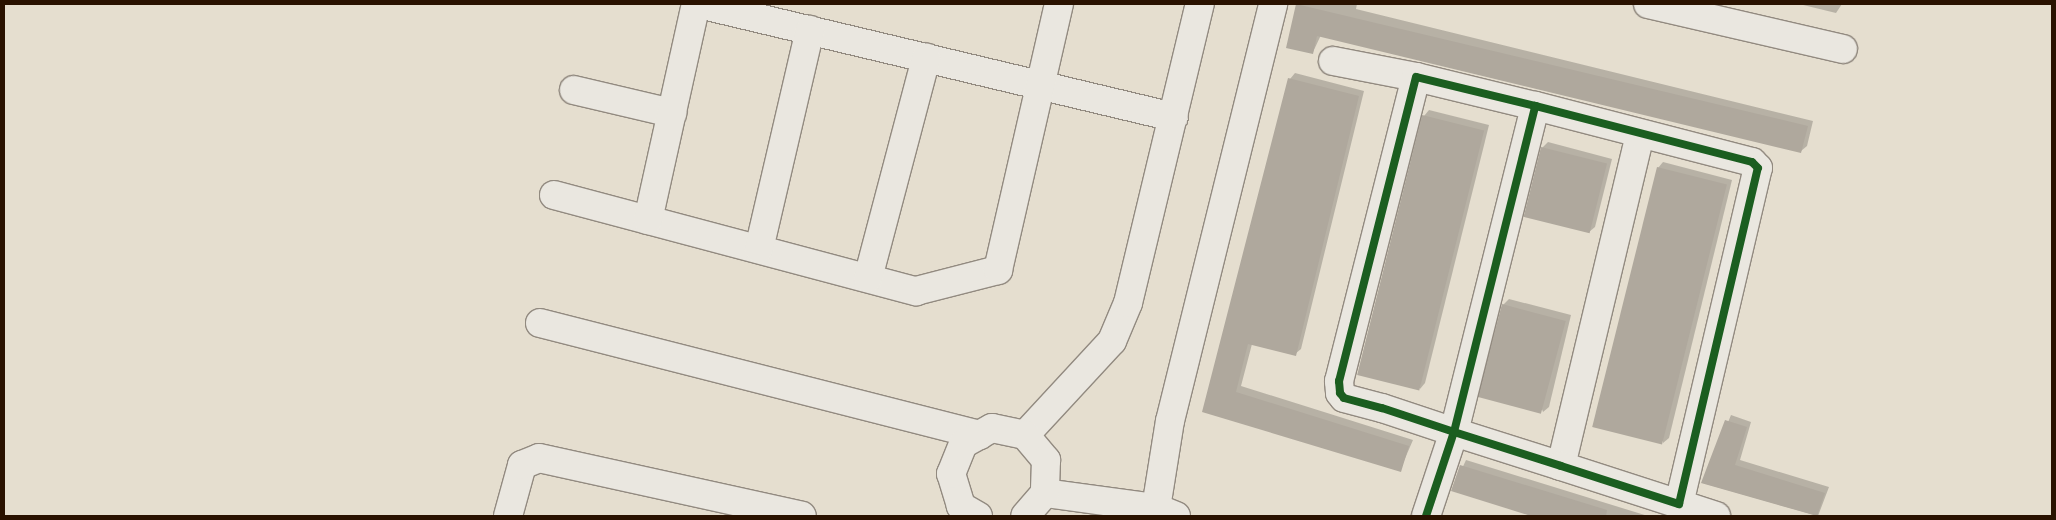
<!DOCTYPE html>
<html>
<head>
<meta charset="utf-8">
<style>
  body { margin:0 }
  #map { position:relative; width:2056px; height:520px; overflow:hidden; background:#e5decf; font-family:Cardo,serif }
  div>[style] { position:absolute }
  .shadow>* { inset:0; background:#0003 }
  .building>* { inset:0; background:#afa89d; transform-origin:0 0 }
  .roads { filter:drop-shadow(1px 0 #928a80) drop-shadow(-1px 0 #928a80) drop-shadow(0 1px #928a80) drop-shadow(0 -1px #928a80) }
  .street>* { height:28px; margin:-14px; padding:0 14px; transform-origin:14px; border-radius:14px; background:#eae7e0 }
  .cycleway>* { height:8px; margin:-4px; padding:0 4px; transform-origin:4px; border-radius:4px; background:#1b5e20 }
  span { translate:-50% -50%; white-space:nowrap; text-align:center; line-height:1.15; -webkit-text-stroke:4px #f3ecdb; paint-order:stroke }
  .frame { position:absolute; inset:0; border:5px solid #2a1200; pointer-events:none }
</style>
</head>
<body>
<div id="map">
  <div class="shadow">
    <i style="clip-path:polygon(1297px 4px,1357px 4px,1356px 9px,1813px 121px,1807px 146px,1801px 151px,1321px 35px,1313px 52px,1287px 47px)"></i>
    <i style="clip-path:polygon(1799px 4px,1842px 4px,1836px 13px)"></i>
    <i style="clip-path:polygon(1295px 73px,1364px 91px,1301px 349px,1295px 354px,1252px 344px,1241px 386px,1413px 440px,1400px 470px,1204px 411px,1290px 79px)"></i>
    <i style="clip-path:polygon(1429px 110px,1489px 125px,1425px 383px,1420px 389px,1424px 116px)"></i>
    <i style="clip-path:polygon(1548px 142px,1612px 159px,1595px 227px,1589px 232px,1542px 148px)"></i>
    <i style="clip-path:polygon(1663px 162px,1732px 180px,1669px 438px,1663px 443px,1658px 168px)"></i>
    <i style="clip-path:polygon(1509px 299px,1571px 315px,1549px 407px,1543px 412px,1503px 305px)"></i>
    <i style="clip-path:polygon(1731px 415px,1751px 422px,1740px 460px,1829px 487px,1818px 516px,1703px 483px)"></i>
    <i style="clip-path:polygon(1466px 460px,1648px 516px,1535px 516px,1452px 490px)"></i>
  </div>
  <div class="building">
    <i style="clip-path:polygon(1296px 4px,1808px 126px,1801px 153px,1317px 36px,1313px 54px,1286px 48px)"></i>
    <i style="clip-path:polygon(1288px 78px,1359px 96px,1296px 356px,1248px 344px,1236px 392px,1409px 446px,1401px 472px,1202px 412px)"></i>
    <i style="left:1422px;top:115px;width:64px;height:268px;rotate:14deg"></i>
    <i style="left:1541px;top:147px;width:68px;height:72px;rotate:14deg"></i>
    <i style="left:1657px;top:167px;width:72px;height:268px;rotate:14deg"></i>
    <i style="left:1502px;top:304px;width:66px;height:96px;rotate:15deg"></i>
    <i style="clip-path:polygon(1725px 420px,1747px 427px,1735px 465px,1825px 493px,1817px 516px,1701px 483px)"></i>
    <i style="clip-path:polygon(1460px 465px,1607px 510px,1606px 516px,1531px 516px,1451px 491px)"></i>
  </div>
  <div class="roads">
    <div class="street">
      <i style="left:699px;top:4px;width:488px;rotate:13.4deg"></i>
      <i style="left:1648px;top:4px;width:200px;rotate:13deg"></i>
      <i style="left:1333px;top:61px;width:85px;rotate:10.9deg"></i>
      <i style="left:574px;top:90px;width:101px;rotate:13.2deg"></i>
      <i style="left:554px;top:195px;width:375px;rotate:14.9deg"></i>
      <i style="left:916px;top:291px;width:85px;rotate:-14.4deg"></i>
      <i style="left:998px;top:270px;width:273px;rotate:-77.1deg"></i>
      <i style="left:648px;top:220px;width:221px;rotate:-77.5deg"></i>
      <i style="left:759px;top:249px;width:225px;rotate:-76.9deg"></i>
      <i style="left:868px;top:278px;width:228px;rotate:-75.2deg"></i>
      <i style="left:540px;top:323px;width:454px;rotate:14.3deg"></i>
      <i style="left:1025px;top:435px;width:128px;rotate:-47.2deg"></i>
      <i style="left:1112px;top:341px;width:41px;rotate:-67.2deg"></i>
      <i style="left:1128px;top:303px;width:308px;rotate:-76.5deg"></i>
      <i style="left:1561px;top:466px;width:340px;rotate:-76.6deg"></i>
      <i style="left:1045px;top:493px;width:112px;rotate:7.7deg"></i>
      <i style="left:1679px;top:504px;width:39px;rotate:18deg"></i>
      <i style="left:508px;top:516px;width:53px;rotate:-74.6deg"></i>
      <i style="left:522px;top:465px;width:18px;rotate:-22deg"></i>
      <i style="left:539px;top:458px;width:269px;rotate:12.4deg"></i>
      <i style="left:978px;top:516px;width:20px;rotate:-150deg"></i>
      <i style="left:961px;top:506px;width:34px;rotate:-107deg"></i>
      <i style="left:951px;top:474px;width:32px;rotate:-68deg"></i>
      <i style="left:963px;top:444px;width:33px;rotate:-29deg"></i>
      <i style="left:992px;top:428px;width:34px;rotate:12deg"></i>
      <i style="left:1025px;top:435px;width:33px;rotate:50deg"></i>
      <i style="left:1046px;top:460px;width:33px;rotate:92deg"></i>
      <i style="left:1045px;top:493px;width:30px;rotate:131deg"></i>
      <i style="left:1176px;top:516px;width:22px;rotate:-158deg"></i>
      <i style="left:1156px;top:508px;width:88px;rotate:-80.9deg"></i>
      <i style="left:1170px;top:421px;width:430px;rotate:-76.1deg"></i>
      <i style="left:1426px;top:516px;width:89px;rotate:-71.6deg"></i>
      <i style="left:1454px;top:432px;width:336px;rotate:-76deg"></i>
      <i style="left:1535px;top:106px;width:122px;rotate:-166.3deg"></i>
      <i style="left:1416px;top:77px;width:314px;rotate:104.2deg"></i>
      <i style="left:1339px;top:381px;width:12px;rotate:85deg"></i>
      <i style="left:1340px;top:393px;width:6px;rotate:51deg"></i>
      <i style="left:1344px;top:398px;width:39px;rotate:15deg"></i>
      <i style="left:1382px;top:408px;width:76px;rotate:18.4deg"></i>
      <i style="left:1454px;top:432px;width:112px;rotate:17.6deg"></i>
      <i style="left:1561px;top:466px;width:124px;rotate:17.9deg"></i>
      <i style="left:1679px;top:504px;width:345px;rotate:-76.8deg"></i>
      <i style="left:1758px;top:168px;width:8px;rotate:-135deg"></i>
      <i style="left:1752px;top:162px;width:224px;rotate:-165.5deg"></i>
    </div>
  </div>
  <div class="cycleway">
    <i style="left:1426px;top:516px;width:89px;rotate:-71.6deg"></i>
    <i style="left:1454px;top:432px;width:336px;rotate:-76deg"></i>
    <i style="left:1535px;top:106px;width:122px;rotate:-166.3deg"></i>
    <i style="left:1416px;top:77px;width:314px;rotate:104.2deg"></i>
    <i style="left:1339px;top:381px;width:12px;rotate:85deg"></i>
    <i style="left:1340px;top:393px;width:6px;rotate:51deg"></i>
    <i style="left:1344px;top:398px;width:39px;rotate:15deg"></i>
    <i style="left:1382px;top:408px;width:76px;rotate:18.4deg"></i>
    <i style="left:1454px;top:432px;width:112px;rotate:17.6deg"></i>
    <i style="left:1561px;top:466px;width:124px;rotate:17.9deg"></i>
    <i style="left:1679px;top:504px;width:345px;rotate:-76.8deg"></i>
    <i style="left:1758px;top:168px;width:8px;rotate:-135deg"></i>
    <i style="left:1752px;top:162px;width:224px;rotate:-165.5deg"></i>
  </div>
  <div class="frame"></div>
</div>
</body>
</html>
